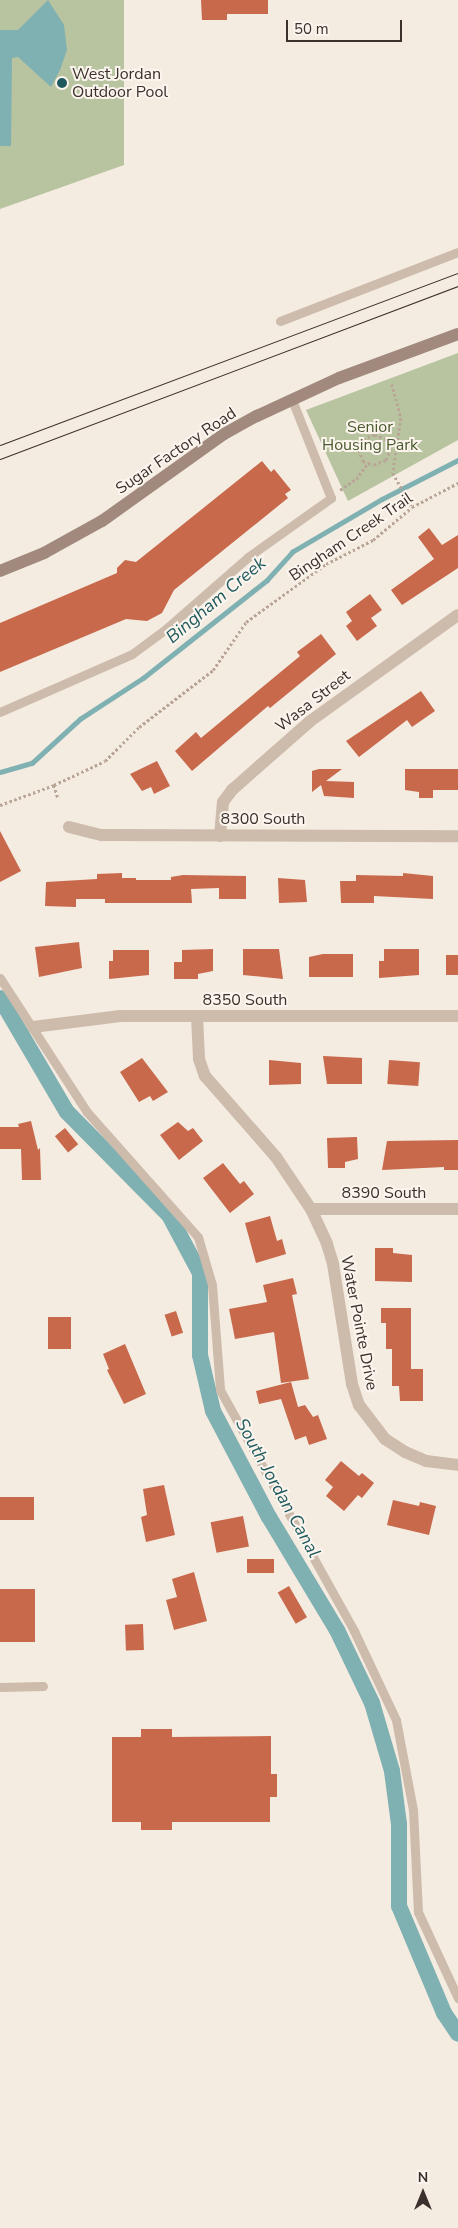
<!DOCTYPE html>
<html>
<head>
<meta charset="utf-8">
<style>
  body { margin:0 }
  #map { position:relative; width:458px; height:2228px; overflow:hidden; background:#f4ebe1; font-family:"Nunito Sans",sans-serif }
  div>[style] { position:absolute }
  .green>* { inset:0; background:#b8c4a0 }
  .water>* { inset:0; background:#7fb0b2 }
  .stream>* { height:4.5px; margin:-2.25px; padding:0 2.25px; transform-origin:2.25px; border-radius:2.25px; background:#7fb0b2 }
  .canal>* { height:16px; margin:-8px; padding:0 8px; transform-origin:8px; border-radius:8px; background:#7fb0b2 }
  .building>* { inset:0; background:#c8694b; transform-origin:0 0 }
  .path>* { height:2.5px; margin-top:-1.25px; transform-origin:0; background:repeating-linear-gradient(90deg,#b9a596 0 2.5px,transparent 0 5px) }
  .lane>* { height:9px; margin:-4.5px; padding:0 4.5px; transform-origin:4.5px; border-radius:4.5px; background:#cdbbac }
  .street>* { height:12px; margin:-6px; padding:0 6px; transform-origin:6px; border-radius:6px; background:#cdbbac }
  .secondary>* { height:12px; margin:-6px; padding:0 6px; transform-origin:6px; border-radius:6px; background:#a18a7d }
  .tram>* { height:1px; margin:-0.5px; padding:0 0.5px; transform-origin:0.5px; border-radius:0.5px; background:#3b302b }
  .dots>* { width:14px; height:14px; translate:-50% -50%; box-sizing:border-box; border:2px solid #fbf5ee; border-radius:50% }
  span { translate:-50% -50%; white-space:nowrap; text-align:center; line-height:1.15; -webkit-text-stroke:4px #fbf5ee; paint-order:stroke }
  .poi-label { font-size:16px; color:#3b302b }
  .left { translate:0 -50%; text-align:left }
  .park-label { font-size:16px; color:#4a5a2e }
  .street-label { font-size:16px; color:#3b302b }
  .water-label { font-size:18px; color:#1f5a5e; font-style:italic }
  .north { position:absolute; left:398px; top:2168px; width:50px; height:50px; -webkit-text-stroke:4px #fbf5ee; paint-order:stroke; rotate:0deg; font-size:14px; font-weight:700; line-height:20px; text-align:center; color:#3b302b }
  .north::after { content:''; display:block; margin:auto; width:18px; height:22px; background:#3b302b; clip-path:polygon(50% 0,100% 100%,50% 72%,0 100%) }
  .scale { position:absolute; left:286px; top:20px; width:116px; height:22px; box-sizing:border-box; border:2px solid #3b302b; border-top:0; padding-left:6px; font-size:15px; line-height:18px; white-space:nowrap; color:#3b302b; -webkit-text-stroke:4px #fbf5ee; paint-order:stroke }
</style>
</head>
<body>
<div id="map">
  <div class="green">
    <i style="clip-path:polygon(0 0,124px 0,124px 165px,0 209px)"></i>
    <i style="clip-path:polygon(458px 353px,458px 440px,348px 501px,306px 410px)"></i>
  </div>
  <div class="water">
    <i style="clip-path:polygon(48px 0,64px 25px,67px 50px,60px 70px,51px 87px,18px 57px,12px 58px,11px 146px,0 146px,0 30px,18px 30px)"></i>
  </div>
  <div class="stream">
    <i style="left:0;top:772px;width:33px;rotate:-16deg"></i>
    <i style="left:32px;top:763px;width:65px;rotate:-42.5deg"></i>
    <i style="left:80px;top:719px;width:75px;rotate:-33.1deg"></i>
    <i style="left:143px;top:678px;width:158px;rotate:-38.3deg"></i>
    <i style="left:267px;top:580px;width:38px;rotate:-48deg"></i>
    <i style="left:292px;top:552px;width:104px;rotate:-30.5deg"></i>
    <i style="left:382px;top:499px;width:85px;rotate:-27.2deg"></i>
  </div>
  <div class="canal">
    <i style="left:0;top:998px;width:132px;rotate:59.6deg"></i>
    <i style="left:67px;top:1112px;width:145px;rotate:45.3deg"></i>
    <i style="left:169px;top:1215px;width:66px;rotate:61.9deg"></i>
    <i style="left:200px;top:1273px;width:82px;rotate:90deg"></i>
    <i style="left:200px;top:1355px;width:57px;rotate:76.9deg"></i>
    <i style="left:213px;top:1411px;width:120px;rotate:62.2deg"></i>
    <i style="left:269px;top:1517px;width:132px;rotate:59deg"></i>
    <i style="left:337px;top:1630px;width:81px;rotate:64.4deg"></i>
    <i style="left:372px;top:1703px;width:71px;rotate:73.6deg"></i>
    <i style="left:392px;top:1771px;width:53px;rotate:82.5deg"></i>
    <i style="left:399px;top:1824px;width:82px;rotate:90deg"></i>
    <i style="left:399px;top:1906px;width:116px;rotate:67.2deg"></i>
    <i style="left:444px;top:2013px;width:25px;rotate:56deg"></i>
  </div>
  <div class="building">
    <i style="clip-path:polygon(201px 0,268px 0,268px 14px,227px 14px,227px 20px,202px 20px)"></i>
    <i style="clip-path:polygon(262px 461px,271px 472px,274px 469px,291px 490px,285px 494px,288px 498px,174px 590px,162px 613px,147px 621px,126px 619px,0 672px,0 623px,117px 573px,117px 568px,125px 560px,136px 562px)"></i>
    <i style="clip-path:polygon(429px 528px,442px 545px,458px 535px,458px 568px,402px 605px,391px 590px,434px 559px,418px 537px)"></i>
    <i style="clip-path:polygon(370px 594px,382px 610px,371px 618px,377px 626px,357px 641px,346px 626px,352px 621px,346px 612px)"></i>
    <i style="clip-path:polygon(321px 634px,336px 654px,270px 708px,268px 706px,192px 771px,175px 751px,196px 732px,201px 738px,300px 656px,297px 652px)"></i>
    <i style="clip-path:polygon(421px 691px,435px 711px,412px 727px,407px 720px,359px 757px,346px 741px)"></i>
    <i style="clip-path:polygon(157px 761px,170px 786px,154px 794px,151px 787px,142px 791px,130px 774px)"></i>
    <i style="clip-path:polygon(319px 769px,342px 769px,326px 781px,354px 782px,354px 798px,324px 796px,321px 785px,312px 792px,312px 771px)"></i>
    <i style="clip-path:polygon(405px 769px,458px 769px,458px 790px,433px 790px,433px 798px,419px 798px,419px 792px,405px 790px)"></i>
    <i style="clip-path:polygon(0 831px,21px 871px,0 882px)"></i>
    <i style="clip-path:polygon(122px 873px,122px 878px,136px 878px,136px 880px,171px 880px,171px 877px,183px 875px,246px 876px,246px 899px,219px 899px,219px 888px,191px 889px,192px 903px,105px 903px,105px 899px,76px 899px,76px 907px,45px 906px,46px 882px,97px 879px,97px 874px)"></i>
    <i style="clip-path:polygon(403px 873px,433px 876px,433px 899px,374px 896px,374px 903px,341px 903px,340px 881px,356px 881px,356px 875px,403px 876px)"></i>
    <i style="clip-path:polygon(278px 878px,305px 880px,307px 902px,279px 903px)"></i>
    <i style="clip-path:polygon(79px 942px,82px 968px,39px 977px,35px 947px)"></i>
    <i style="clip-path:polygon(213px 949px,213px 971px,198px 974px,198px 979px,174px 979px,174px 962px,182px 962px,182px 950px)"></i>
    <i style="clip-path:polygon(243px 949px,279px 949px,283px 979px,243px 975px)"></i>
    <i style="clip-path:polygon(384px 949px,419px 949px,419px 975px,379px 978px,379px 961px,384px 961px)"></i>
    <i style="clip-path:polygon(113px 950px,149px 950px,149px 975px,109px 979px,109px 961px,113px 961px)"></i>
    <i style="clip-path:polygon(323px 954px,353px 954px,353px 977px,309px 977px,309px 957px)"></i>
    <i style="left:446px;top:955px;width:12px;height:20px"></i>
    <i style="clip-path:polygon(323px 1056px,362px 1058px,362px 1084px,327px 1084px)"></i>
    <i style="clip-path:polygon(142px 1058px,168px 1092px,153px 1101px,150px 1096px,139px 1102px,120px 1072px)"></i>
    <i style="clip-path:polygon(269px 1060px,301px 1063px,301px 1084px,269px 1085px)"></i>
    <i style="left:389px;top:1060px;width:31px;height:24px;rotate:4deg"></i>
    <i style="clip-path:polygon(31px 1121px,38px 1150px,40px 1148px,41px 1180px,22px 1180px,21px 1149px,0 1149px,0 1127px,19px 1127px,18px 1124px)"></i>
    <i style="clip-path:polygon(178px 1122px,188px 1131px,193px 1128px,203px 1141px,179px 1160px,160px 1135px)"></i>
    <i style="left:65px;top:1128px;width:21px;height:13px;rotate:51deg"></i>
    <i style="clip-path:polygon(357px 1137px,358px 1159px,345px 1162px,345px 1168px,328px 1168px,327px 1138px)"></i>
    <i style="clip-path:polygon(458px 1140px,458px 1170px,444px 1170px,444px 1167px,382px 1170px,387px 1141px)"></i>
    <i style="clip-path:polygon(223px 1163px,240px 1184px,244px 1181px,254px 1194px,230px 1213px,203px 1178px)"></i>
    <i style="clip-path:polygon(270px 1216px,277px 1241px,282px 1239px,286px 1254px,256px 1263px,245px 1223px)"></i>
    <i style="clip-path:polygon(375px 1248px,393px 1248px,393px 1253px,412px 1255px,412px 1282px,375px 1281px)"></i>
    <i style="clip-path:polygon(293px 1278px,297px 1294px,292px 1295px,309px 1379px,281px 1383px,274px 1332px,235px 1339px,229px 1309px,267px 1302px,263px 1285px)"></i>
    <i style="clip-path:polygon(381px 1308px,411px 1308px,411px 1369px,423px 1369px,423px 1401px,400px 1401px,399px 1386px,392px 1386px,392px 1349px,386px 1349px,386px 1323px,381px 1323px)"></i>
    <i style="left:176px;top:1311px;width:23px;height:12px;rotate:72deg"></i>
    <i style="left:48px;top:1317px;width:23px;height:32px"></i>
    <i style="clip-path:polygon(125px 1344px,146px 1394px,124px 1404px,107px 1370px,109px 1369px,103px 1354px)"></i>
    <i style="clip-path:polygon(291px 1382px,298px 1407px,305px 1405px,313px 1417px,318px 1415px,327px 1439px,309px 1445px,306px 1436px,295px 1440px,281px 1399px,259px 1404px,256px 1391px)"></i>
    <i style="clip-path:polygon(341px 1461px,359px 1476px,362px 1473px,374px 1483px,362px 1498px,358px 1495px,344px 1511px,326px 1496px,333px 1487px,325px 1480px)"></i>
    <i style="clip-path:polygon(164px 1485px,175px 1535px,146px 1542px,141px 1517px,147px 1515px,143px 1489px)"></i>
    <i style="left:0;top:1497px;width:34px;height:23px"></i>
    <i style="clip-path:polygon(393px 1500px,419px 1506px,420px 1502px,436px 1506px,429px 1535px,387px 1525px)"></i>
    <i style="left:243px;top:1516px;width:31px;height:33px;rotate:79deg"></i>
    <i style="left:247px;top:1559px;width:27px;height:14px"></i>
    <i style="clip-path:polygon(194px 1572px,207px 1621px,174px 1630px,166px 1600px,177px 1597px,172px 1579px)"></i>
    <i style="left:289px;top:1586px;width:36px;height:13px;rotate:60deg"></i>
    <i style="left:35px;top:1589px;width:53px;height:35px;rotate:90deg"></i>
    <i style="left:143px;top:1624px;width:26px;height:18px;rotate:88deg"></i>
    <i style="clip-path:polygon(141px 1729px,172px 1729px,172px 1737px,271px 1736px,271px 1774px,277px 1774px,277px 1797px,270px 1797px,270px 1822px,172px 1822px,172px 1830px,141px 1830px,141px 1822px,112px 1822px,112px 1737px,141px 1737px)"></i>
  </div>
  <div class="path">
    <i style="left:392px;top:384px;width:35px;rotate:75deg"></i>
    <i style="left:401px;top:418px;width:56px;rotate:98.3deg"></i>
    <i style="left:393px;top:473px;width:39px;rotate:61deg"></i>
    <i style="left:340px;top:490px;width:19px;rotate:-35deg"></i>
    <i style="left:356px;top:479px;width:20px;rotate:-53deg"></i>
    <i style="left:368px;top:463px;width:6px;rotate:18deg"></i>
    <i style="left:374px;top:465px;width:13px;rotate:-23deg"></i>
    <i style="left:386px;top:460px;width:11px;rotate:-68deg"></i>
    <i style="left:390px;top:450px;width:11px;rotate:-112deg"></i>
    <i style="left:386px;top:440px;width:12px;rotate:-156deg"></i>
    <i style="left:375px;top:435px;width:12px;rotate:160deg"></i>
    <i style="left:364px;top:439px;width:12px;rotate:114deg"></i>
    <i style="left:359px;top:450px;width:12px;rotate:70deg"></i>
    <i style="left:363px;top:461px;width:5px;rotate:22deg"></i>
    <i style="left:54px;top:785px;width:14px;rotate:73deg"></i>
    <i style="left:0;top:805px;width:58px;rotate:-20.3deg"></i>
    <i style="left:54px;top:785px;width:56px;rotate:-25.2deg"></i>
    <i style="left:105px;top:761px;width:48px;rotate:-45deg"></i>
    <i style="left:139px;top:727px;width:93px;rotate:-37.6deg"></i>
    <i style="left:213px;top:670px;width:58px;rotate:-55.5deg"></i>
    <i style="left:246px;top:622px;width:99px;rotate:-35.9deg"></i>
    <i style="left:326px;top:564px;width:53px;rotate:-27.1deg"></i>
    <i style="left:373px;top:540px;width:51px;rotate:-40.2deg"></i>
    <i style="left:412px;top:507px;width:52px;rotate:-27.6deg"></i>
  </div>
  <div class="lane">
    <i style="left:280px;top:321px;width:191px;rotate:-21.2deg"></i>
    <i style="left:0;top:712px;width:144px;rotate:-23.7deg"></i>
    <i style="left:132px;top:654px;width:44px;rotate:-36.6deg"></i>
    <i style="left:167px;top:628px;width:108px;rotate:-41.2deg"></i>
    <i style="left:248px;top:557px;width:102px;rotate:-35.4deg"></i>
    <i style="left:331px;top:498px;width:105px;rotate:-111.7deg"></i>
    <i style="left:0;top:978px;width:160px;rotate:57deg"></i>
    <i style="left:87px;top:1112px;width:167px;rotate:48.4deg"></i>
    <i style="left:198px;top:1237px;width:50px;rotate:73.7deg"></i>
    <i style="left:212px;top:1285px;width:105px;rotate:85.6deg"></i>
    <i style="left:220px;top:1390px;width:276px;rotate:60.9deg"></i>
    <i style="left:354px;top:1631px;width:98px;rotate:64.7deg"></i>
    <i style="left:396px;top:1720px;width:92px;rotate:79.3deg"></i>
    <i style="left:413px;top:1810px;width:102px;rotate:87.2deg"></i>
    <i style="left:418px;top:1912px;width:95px;rotate:65.1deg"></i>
    <i style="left:0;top:1687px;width:43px;rotate:-1.3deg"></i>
  </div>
  <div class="street">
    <i style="left:69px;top:827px;width:34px;rotate:14deg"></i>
    <i style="left:102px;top:835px;width:356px;rotate:0.2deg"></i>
    <i style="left:220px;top:836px;width:34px;rotate:-85deg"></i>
    <i style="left:223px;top:802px;width:15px;rotate:-53deg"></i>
    <i style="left:232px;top:790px;width:103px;rotate:-41.4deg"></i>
    <i style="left:309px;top:722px;width:183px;rotate:-35.7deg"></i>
    <i style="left:197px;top:1016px;width:43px;rotate:87.3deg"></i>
    <i style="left:199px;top:1059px;width:18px;rotate:71deg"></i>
    <i style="left:205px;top:1076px;width:108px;rotate:48.8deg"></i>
    <i style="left:276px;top:1157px;width:63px;rotate:56.1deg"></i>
    <i style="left:311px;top:1209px;width:38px;rotate:65deg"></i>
    <i style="left:327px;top:1244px;width:21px;rotate:73deg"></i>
    <i style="left:333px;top:1264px;width:121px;rotate:81deg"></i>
    <i style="left:352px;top:1384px;width:22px;rotate:72deg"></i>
    <i style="left:359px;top:1405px;width:43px;rotate:52.6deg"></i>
    <i style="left:385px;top:1439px;width:24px;rotate:33deg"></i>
    <i style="left:405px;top:1452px;width:23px;rotate:23deg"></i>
    <i style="left:426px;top:1461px;width:32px;rotate:7deg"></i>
    <i style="left:33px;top:1027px;width:88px;rotate:-7.2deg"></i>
    <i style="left:120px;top:1016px;width:338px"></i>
    <i style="left:311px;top:1209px;width:147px"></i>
  </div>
  <div class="secondary">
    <i style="left:0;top:571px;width:48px;rotate:-22.2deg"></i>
    <i style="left:44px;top:553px;width:66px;rotate:-28.9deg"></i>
    <i style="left:102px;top:521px;width:150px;rotate:-35.5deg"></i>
    <i style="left:224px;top:434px;width:38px;rotate:-29deg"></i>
    <i style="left:257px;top:416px;width:90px;rotate:-24.9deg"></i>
    <i style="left:339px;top:378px;width:127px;rotate:-20.3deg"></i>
  </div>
  <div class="tram">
    <i style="left:0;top:445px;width:489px;rotate:-20.6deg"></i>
    <i style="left:0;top:459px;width:490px;rotate:-20.7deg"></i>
  </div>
  <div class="dots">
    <i style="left:62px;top:83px;background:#1f5a5e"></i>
  </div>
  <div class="poi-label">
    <span class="left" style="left:72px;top:83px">West Jordan<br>Outdoor Pool</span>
  </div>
  <div class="park-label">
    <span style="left:370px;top:436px">Senior<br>Housing Park</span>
  </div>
  <div class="street-label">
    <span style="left:176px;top:451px;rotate:-34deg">Sugar Factory Road</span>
    <span style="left:351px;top:537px;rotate:-34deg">Bingham Creek Trail</span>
    <span style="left:313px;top:701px;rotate:-38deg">Wasa Street</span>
    <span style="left:263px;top:819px">8300 South</span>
    <span style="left:245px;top:1000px">8350 South</span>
    <span style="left:384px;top:1193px">8390 South</span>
    <span style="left:359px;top:1323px;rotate:79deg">Water Pointe Drive</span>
  </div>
  <div class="water-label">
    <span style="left:216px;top:600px;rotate:-40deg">Bingham Creek</span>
    <span style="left:278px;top:1488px;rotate:61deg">South Jordan Canal</span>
  </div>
  <div class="north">N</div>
  <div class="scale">50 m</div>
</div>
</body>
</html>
